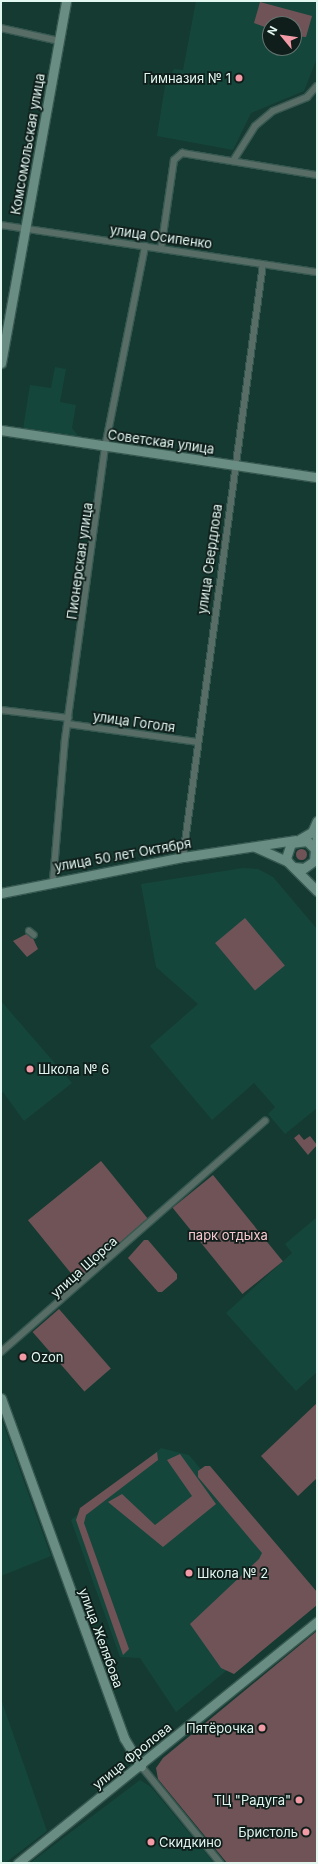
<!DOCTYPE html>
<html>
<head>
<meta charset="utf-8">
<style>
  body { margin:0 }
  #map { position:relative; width:318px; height:1864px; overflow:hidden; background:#153a31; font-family:Inter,sans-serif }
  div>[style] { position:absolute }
  .built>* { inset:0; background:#15463b }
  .green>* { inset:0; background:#705357; transform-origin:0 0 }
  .round { border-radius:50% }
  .roads { filter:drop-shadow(1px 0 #365850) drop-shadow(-1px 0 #365850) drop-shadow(0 1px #365850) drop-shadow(0 -1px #365850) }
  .street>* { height:6px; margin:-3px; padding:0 3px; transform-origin:3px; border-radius:3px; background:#576d66 }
  .secondary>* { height:9px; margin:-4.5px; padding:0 4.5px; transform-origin:4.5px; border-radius:4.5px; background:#698d82 }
  .dots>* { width:11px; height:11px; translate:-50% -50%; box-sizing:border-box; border:2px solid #0f1e1a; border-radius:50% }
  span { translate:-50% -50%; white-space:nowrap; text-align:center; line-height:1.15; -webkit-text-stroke:3.5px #0f1e1a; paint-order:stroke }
  .poi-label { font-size:13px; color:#e3f7f1 }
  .right { translate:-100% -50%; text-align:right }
  .left { translate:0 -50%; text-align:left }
  .street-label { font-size:13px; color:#e3f7f1 }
  .park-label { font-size:13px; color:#fac9cf }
  .frame { position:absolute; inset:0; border:2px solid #e3f7f1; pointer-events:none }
  .north { position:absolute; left:262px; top:16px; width:40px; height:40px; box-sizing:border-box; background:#0f1e1a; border:1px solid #647570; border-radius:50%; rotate:299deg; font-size:11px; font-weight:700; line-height:16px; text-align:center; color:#e3f7f1 }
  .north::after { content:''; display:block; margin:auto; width:14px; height:18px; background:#f39aa7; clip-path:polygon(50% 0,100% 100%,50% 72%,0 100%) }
</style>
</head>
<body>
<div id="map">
  <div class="built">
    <i style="clip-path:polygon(evenodd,196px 1px,317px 1px,317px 58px,304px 91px,251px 113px,233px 150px,157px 136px,165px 86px,174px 69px,183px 70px,196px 1px,270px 24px,294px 24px,294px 48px,270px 48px,270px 24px)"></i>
    <i style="clip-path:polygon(55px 367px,66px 369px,60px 402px,76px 405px,72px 428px,80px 438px,23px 429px,30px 385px,51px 388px)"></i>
    <i style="clip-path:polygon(243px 868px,258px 869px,273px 877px,317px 929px,317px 1108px,285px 1134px,268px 1114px,275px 1107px,254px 1083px,212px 1120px,150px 1046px,198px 1004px,156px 967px,141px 884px)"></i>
    <i style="clip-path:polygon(1px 1001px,72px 1083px,24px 1121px,3px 1092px,1px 1094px)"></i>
    <i style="clip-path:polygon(317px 1217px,317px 1372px,296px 1391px,226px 1313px,292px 1253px,285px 1244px)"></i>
    <i style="clip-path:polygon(1px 1418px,51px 1556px,1px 1576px)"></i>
    <i style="clip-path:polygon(161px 1448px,189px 1455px,311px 1601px,176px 1712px,140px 1658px,120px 1657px,71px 1520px)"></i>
    <i style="clip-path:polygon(1px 1699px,47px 1831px,5px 1863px,1px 1863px)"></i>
    <i style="clip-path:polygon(140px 1780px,151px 1787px,214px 1863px,30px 1863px)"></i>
  </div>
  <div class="green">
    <i style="clip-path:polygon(260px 2px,312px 16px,306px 37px,294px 36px,294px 24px,270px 24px,270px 29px,254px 23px)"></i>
    <i class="round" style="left:295.5px;top:848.5px;width:11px;height:11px"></i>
    <i style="left:245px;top:918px;width:62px;height:39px;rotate:50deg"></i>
    <i style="clip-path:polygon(30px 932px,38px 949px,27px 957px,13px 941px)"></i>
    <i style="clip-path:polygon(299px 1134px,304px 1140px,310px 1136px,317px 1145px,308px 1155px,294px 1138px)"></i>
    <i style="left:101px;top:1161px;width:77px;height:94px;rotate:51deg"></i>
    <i style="left:213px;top:1175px;width:111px;height:52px;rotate:51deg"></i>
    <i style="clip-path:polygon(144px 1240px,148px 1240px,177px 1274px,177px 1279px,162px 1292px,158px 1292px,128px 1258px)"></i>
    <i style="left:59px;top:1309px;width:79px;height:35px;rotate:49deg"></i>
    <i style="clip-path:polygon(317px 1403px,317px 1478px,298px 1496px,261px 1456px)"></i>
    <i style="clip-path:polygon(157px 1452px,158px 1460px,86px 1515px,84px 1523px,129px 1649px,123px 1655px,76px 1520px,80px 1508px)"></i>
    <i style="clip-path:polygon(180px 1454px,216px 1504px,163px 1547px,108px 1502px,122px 1494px,155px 1525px,192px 1496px,167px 1460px)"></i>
    <i style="clip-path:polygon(205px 1466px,210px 1466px,317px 1592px,317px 1605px,234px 1674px,221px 1668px,190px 1624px,259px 1559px,262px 1553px,198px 1477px,198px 1471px)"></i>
    <i style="clip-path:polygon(317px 1631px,317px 1863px,227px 1863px,158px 1779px,156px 1768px,163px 1758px)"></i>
  </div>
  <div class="roads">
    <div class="street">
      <i style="left:1px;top:28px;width:59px;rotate:12.6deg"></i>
      <i style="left:233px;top:161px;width:41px;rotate:-57.8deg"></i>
      <i style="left:255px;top:126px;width:23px;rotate:-40deg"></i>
      <i style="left:273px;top:111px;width:37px;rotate:-22deg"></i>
      <i style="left:307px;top:97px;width:15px;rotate:-48deg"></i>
      <i style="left:1px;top:225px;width:319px;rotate:8.5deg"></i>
      <i style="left:161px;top:249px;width:90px;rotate:-81.7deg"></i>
      <i style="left:174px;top:160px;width:11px;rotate:-41deg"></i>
      <i style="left:182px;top:153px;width:137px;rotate:9.3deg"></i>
      <i style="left:1px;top:710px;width:68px;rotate:6.7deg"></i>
      <i style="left:68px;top:724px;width:130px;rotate:7.9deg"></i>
      <i style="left:183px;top:857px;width:598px;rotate:-82.32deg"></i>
      <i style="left:53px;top:881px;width:143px;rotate:-85.2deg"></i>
      <i style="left:65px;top:739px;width:295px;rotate:-82.2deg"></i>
      <i style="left:105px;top:447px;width:205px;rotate:-78.7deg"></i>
      <i style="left:29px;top:931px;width:6px;rotate:39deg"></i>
      <i style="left:1px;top:1352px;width:351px;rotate:-41.2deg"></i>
      <i style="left:141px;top:1766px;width:125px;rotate:50.8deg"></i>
    </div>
    <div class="secondary">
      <i style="left:1px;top:363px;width:368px;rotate:-79.8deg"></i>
      <i style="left:1px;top:430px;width:319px;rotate:8.5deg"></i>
      <i style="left:300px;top:839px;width:14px;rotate:-30deg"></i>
      <i style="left:312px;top:832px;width:12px;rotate:-66deg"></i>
      <i style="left:255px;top:847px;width:36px;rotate:24deg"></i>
      <i style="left:315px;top:852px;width:16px;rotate:-83deg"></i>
      <i style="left:294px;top:867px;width:10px;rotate:6deg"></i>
      <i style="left:304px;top:868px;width:12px;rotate:-35deg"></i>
      <i style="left:314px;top:861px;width:12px;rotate:-85deg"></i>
      <i style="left:315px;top:849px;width:11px;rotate:-135deg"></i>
      <i style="left:307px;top:841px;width:16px;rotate:173deg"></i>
      <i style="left:291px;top:843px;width:16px;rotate:108deg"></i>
      <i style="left:286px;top:858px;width:4px;rotate:63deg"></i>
      <i style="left:288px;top:862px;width:41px;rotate:45deg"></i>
      <i style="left:1px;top:893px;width:186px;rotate:-11.2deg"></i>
      <i style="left:183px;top:857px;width:113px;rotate:-8.6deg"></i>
      <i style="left:1px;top:1398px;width:362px;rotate:70.1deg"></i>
      <i style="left:124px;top:1738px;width:33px;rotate:59deg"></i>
      <i style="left:18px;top:1863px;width:384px;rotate:-38.9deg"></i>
    </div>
  </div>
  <div class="dots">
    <i style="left:239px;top:78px;background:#f39aa7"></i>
    <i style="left:30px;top:1069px;background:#f39aa7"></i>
    <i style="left:23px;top:1357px;background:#f39aa7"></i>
    <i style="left:189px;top:1573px;background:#f39aa7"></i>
    <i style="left:262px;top:1728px;background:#f39aa7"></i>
    <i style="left:299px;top:1800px;background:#f39aa7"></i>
    <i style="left:306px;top:1832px;background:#f39aa7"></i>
    <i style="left:151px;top:1842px;background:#f39aa7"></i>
  </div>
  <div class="poi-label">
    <span class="right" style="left:231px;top:78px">Гимназия № 1</span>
    <span class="left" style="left:38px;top:1069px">Школа № 6</span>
    <span class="left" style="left:31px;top:1357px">Ozon</span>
    <span class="left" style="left:197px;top:1573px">Школа № 2</span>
    <span class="right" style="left:254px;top:1728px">Пятёрочка</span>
    <span class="right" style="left:291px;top:1800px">ТЦ "Радуга"</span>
    <span class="right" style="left:298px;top:1832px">Бристоль</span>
    <span class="left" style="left:159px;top:1842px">Скидкино</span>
  </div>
  <div class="street-label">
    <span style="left:28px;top:144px;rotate:-80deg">Комсомольская улица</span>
    <span style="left:161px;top:237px;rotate:8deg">улица Осипенко</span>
    <span style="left:161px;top:442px;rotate:8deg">Советская улица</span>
    <span style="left:210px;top:559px;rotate:-82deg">улица Свердлова</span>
    <span style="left:80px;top:561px;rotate:-82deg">Пионерская улица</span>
    <span style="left:134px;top:722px;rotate:8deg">улица Гоголя</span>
    <span style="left:123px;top:855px;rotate:-10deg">улица 50 лет Октября</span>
    <span style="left:84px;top:1267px;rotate:-42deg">улица Щорса</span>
    <span style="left:101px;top:1638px;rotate:70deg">улица Желябова</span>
    <span style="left:132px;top:1756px;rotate:-39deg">улица Фролова</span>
  </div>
  <div class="park-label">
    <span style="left:228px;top:1235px">парк отдыха</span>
  </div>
  <div class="frame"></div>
  <div class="north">N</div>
</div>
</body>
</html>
